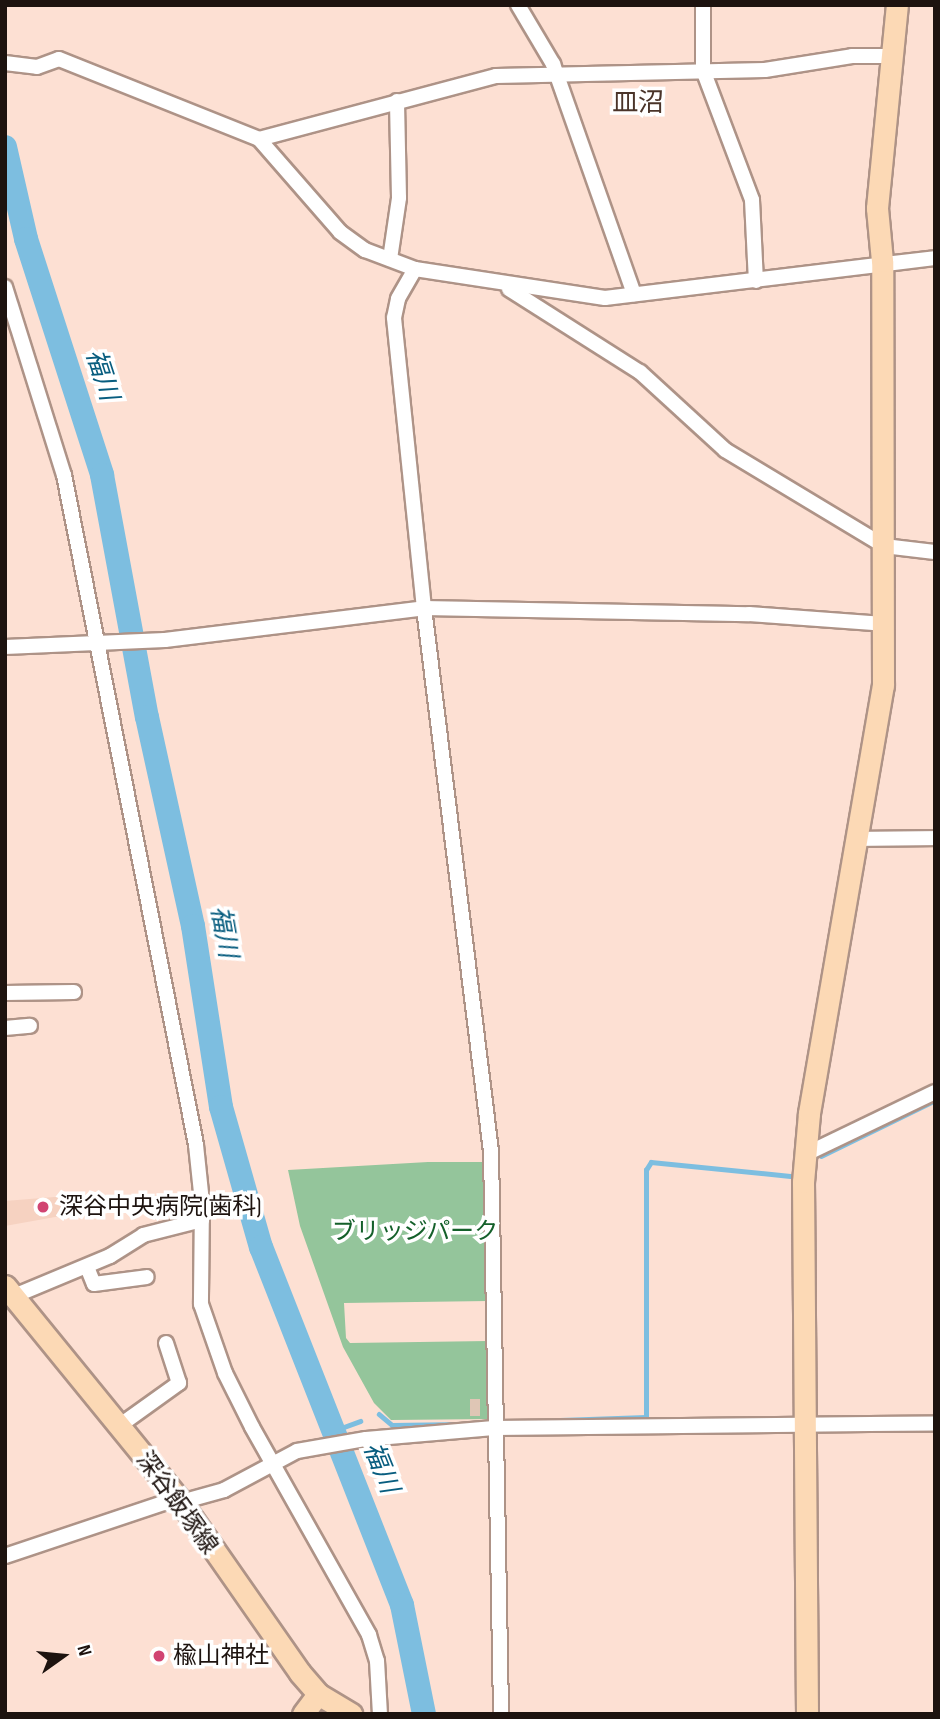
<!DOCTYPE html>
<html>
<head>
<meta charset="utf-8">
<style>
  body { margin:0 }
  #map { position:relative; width:940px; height:1719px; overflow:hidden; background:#fde0d3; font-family:"Sofia Sans Condensed","Noto Sans JP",sans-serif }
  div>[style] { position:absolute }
  .built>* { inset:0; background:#f6d2c1 }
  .green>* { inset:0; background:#94c59b }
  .stream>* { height:4.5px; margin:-2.25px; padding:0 2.25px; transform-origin:2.25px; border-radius:2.25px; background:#7dbee0 }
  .river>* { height:24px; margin:-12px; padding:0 12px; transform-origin:12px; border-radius:12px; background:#7dbee0 }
  .building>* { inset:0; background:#dfc6b5; transform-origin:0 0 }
  .roads { filter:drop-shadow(2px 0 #ae9387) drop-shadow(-2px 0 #ae9387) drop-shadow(0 2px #ae9387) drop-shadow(0 -2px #ae9387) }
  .street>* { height:14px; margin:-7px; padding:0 7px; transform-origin:7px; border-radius:7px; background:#fff }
  .secondary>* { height:21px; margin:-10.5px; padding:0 10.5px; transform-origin:10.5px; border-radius:10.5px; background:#fcd9b5 }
  .dots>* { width:19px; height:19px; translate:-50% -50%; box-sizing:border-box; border:4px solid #fff; border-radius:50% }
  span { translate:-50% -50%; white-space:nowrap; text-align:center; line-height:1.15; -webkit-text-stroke:7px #fff; paint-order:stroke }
  .poi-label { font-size:24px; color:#1d130f }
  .left { translate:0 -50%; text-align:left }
  .park-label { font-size:24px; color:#14602a }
  .street-label { font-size:24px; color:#1d130f }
  .neighbourhood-label { font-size:26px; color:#4a3429 }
  .water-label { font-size:26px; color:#085d7f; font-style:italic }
  .frame { position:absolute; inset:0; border:7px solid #1d130f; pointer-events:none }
  .north { position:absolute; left:28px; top:1621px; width:70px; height:70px; -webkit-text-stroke:5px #fff; paint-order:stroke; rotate:75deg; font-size:19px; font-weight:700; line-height:28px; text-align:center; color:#1d130f }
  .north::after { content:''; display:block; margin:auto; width:24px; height:32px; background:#1d130f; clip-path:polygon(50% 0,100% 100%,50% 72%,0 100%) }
</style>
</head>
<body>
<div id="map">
  <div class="built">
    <i style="clip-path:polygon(79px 1195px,83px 1212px,5px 1226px,5px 1201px)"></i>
  </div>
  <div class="green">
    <i style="clip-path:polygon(428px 1162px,485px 1162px,488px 1301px,344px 1303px,346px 1338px,350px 1343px,488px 1341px,490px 1419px,391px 1420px,374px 1403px,343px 1347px,300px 1226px,288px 1170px)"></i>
  </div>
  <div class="stream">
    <i style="left:821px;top:1156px;width:123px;rotate:-26.1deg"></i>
    <i style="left:379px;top:1414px;width:17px;rotate:40deg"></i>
    <i style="left:392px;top:1425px;width:71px;rotate:-0.8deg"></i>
    <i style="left:560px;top:1420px;width:86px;rotate:-2deg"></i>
    <i style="left:646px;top:1417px;width:247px;rotate:-90deg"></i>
    <i style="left:646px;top:1170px;width:9px;rotate:-58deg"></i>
    <i style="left:651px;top:1162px;width:142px;rotate:5.7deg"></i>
    <i style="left:333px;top:1431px;width:29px;rotate:-20deg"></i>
  </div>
  <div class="river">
    <i style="left:5px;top:147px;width:94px;rotate:77.1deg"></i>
    <i style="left:26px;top:239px;width:248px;rotate:72.1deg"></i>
    <i style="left:102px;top:475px;width:246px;rotate:79.5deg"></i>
    <i style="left:147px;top:717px;width:214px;rotate:77.6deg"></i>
    <i style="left:193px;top:926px;width:183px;rotate:81.2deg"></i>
    <i style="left:221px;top:1107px;width:146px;rotate:74.1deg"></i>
    <i style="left:261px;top:1247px;width:385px;rotate:68.5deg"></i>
    <i style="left:402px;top:1605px;width:111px;rotate:78.6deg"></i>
  </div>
  <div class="building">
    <i style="left:470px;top:1399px;width:10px;height:17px"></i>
  </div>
  <div class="roads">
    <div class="street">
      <i style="left:518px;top:5px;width:69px;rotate:59.3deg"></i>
      <i style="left:553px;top:64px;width:244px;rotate:70.6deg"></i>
      <i style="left:703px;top:5px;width:65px;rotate:90deg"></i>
      <i style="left:703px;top:70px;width:139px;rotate:69.3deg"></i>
      <i style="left:752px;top:200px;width:81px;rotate:87.2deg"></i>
      <i style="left:5px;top:63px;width:32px;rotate:7deg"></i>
      <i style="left:37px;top:67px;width:23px;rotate:-20deg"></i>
      <i style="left:59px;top:59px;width:215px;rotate:21.8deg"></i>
      <i style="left:259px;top:139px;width:123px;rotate:48.9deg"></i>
      <i style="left:340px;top:232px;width:31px;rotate:36deg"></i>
      <i style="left:365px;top:250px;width:53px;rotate:20.8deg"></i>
      <i style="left:415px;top:269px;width:192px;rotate:8.7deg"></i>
      <i style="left:605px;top:298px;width:332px;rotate:-6.9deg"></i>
      <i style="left:259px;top:139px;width:245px;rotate:-14.9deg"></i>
      <i style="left:496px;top:76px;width:269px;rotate:-1.3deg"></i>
      <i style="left:765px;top:70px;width:88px;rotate:-9.1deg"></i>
      <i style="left:852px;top:56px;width:40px"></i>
      <i style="left:390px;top:259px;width:62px;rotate:-81.6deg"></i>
      <i style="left:399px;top:198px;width:97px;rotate:-91.2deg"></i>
      <i style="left:415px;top:269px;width:34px;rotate:120deg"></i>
      <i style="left:398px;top:299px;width:19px;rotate:102deg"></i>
      <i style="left:394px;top:318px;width:292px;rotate:84.1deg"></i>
      <i style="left:424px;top:608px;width:547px;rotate:82.97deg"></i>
      <i style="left:491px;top:1151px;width:563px;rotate:88.98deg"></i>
      <i style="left:5px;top:287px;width:197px;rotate:72.6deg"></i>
      <i style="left:64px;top:475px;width:683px;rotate:78.85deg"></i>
      <i style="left:196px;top:1145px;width:57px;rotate:84deg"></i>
      <i style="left:202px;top:1202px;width:102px;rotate:90.6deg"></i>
      <i style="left:201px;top:1304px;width:73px;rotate:70.8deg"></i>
      <i style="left:225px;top:1373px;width:60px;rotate:63.4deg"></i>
      <i style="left:252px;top:1427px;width:239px;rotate:60.6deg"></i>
      <i style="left:369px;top:1635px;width:27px;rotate:73deg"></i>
      <i style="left:377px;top:1661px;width:53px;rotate:86.8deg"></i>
      <i style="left:509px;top:289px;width:155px;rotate:32.4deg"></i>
      <i style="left:640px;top:372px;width:115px;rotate:42.5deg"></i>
      <i style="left:725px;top:450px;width:186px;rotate:31.1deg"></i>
      <i style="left:884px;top:546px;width:51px;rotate:6.7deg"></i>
      <i style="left:5px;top:647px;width:160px;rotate:-2.5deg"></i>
      <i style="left:165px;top:640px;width:261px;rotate:-7deg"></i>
      <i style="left:424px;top:608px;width:325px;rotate:1.1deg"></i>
      <i style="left:749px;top:614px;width:135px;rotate:4.2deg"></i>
      <i style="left:857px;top:839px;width:78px;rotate:-0.7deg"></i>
      <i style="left:5px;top:993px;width:69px;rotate:-0.8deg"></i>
      <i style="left:5px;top:1028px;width:25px;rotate:-5deg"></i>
      <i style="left:804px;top:1155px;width:145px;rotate:-25.7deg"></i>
      <i style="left:87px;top:1267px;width:18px;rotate:68deg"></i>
      <i style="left:94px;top:1284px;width:53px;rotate:-7.5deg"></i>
      <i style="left:14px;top:1296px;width:104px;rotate:-22.6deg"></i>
      <i style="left:110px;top:1256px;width:39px;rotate:-32deg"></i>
      <i style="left:143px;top:1235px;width:61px;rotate:-14.3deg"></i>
      <i style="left:119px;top:1426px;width:74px;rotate:-35.6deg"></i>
      <i style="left:179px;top:1383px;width:42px;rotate:-108deg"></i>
      <i style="left:181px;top:1502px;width:45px;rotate:-15.6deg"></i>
      <i style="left:224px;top:1490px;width:83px;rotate:-28.1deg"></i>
      <i style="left:297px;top:1451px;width:70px;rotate:-9.9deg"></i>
      <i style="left:366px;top:1439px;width:128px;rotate:-4.9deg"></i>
      <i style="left:494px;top:1428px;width:441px;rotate:-0.6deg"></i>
      <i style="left:5px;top:1556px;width:182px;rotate:-18.5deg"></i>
    </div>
    <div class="secondary">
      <i style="left:5px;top:1286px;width:274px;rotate:50.8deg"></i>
      <i style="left:178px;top:1498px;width:213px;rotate:55.1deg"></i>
      <i style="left:300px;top:1673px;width:28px;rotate:49deg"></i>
      <i style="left:318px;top:1694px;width:39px;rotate:31deg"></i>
      <i style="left:303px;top:1714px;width:25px;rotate:-53deg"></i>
      <i style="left:807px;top:1714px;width:532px;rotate:-90.43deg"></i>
      <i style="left:803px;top:1182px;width:69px;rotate:-85deg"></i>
      <i style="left:809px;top:1113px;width:434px;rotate:-80.2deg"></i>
      <i style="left:883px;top:685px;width:424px;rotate:-90.1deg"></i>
      <i style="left:882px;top:261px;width:53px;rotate:-95.4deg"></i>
      <i style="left:877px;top:208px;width:204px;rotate:-84.4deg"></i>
    </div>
  </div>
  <div class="dots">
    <i style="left:43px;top:1207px;background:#d14472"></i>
    <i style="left:159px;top:1656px;background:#d14472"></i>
  </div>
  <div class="poi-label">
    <span class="left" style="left:59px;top:1207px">深谷中央病院(歯科)</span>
    <span class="left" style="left:173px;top:1656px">楡山神社</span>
  </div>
  <div class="park-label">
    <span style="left:415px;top:1232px">ブリッジパーク</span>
  </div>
  <div class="street-label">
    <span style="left:177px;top:1503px;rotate:54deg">深谷飯塚線</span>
  </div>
  <div class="neighbourhood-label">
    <span style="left:638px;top:104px">皿沼</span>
  </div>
  <div class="water-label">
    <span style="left:101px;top:375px;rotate:72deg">福川</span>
    <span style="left:223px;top:932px;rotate:80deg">福川</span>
    <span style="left:380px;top:1468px;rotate:68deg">福川</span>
  </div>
  <div class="frame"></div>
  <div class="north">N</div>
</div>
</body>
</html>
